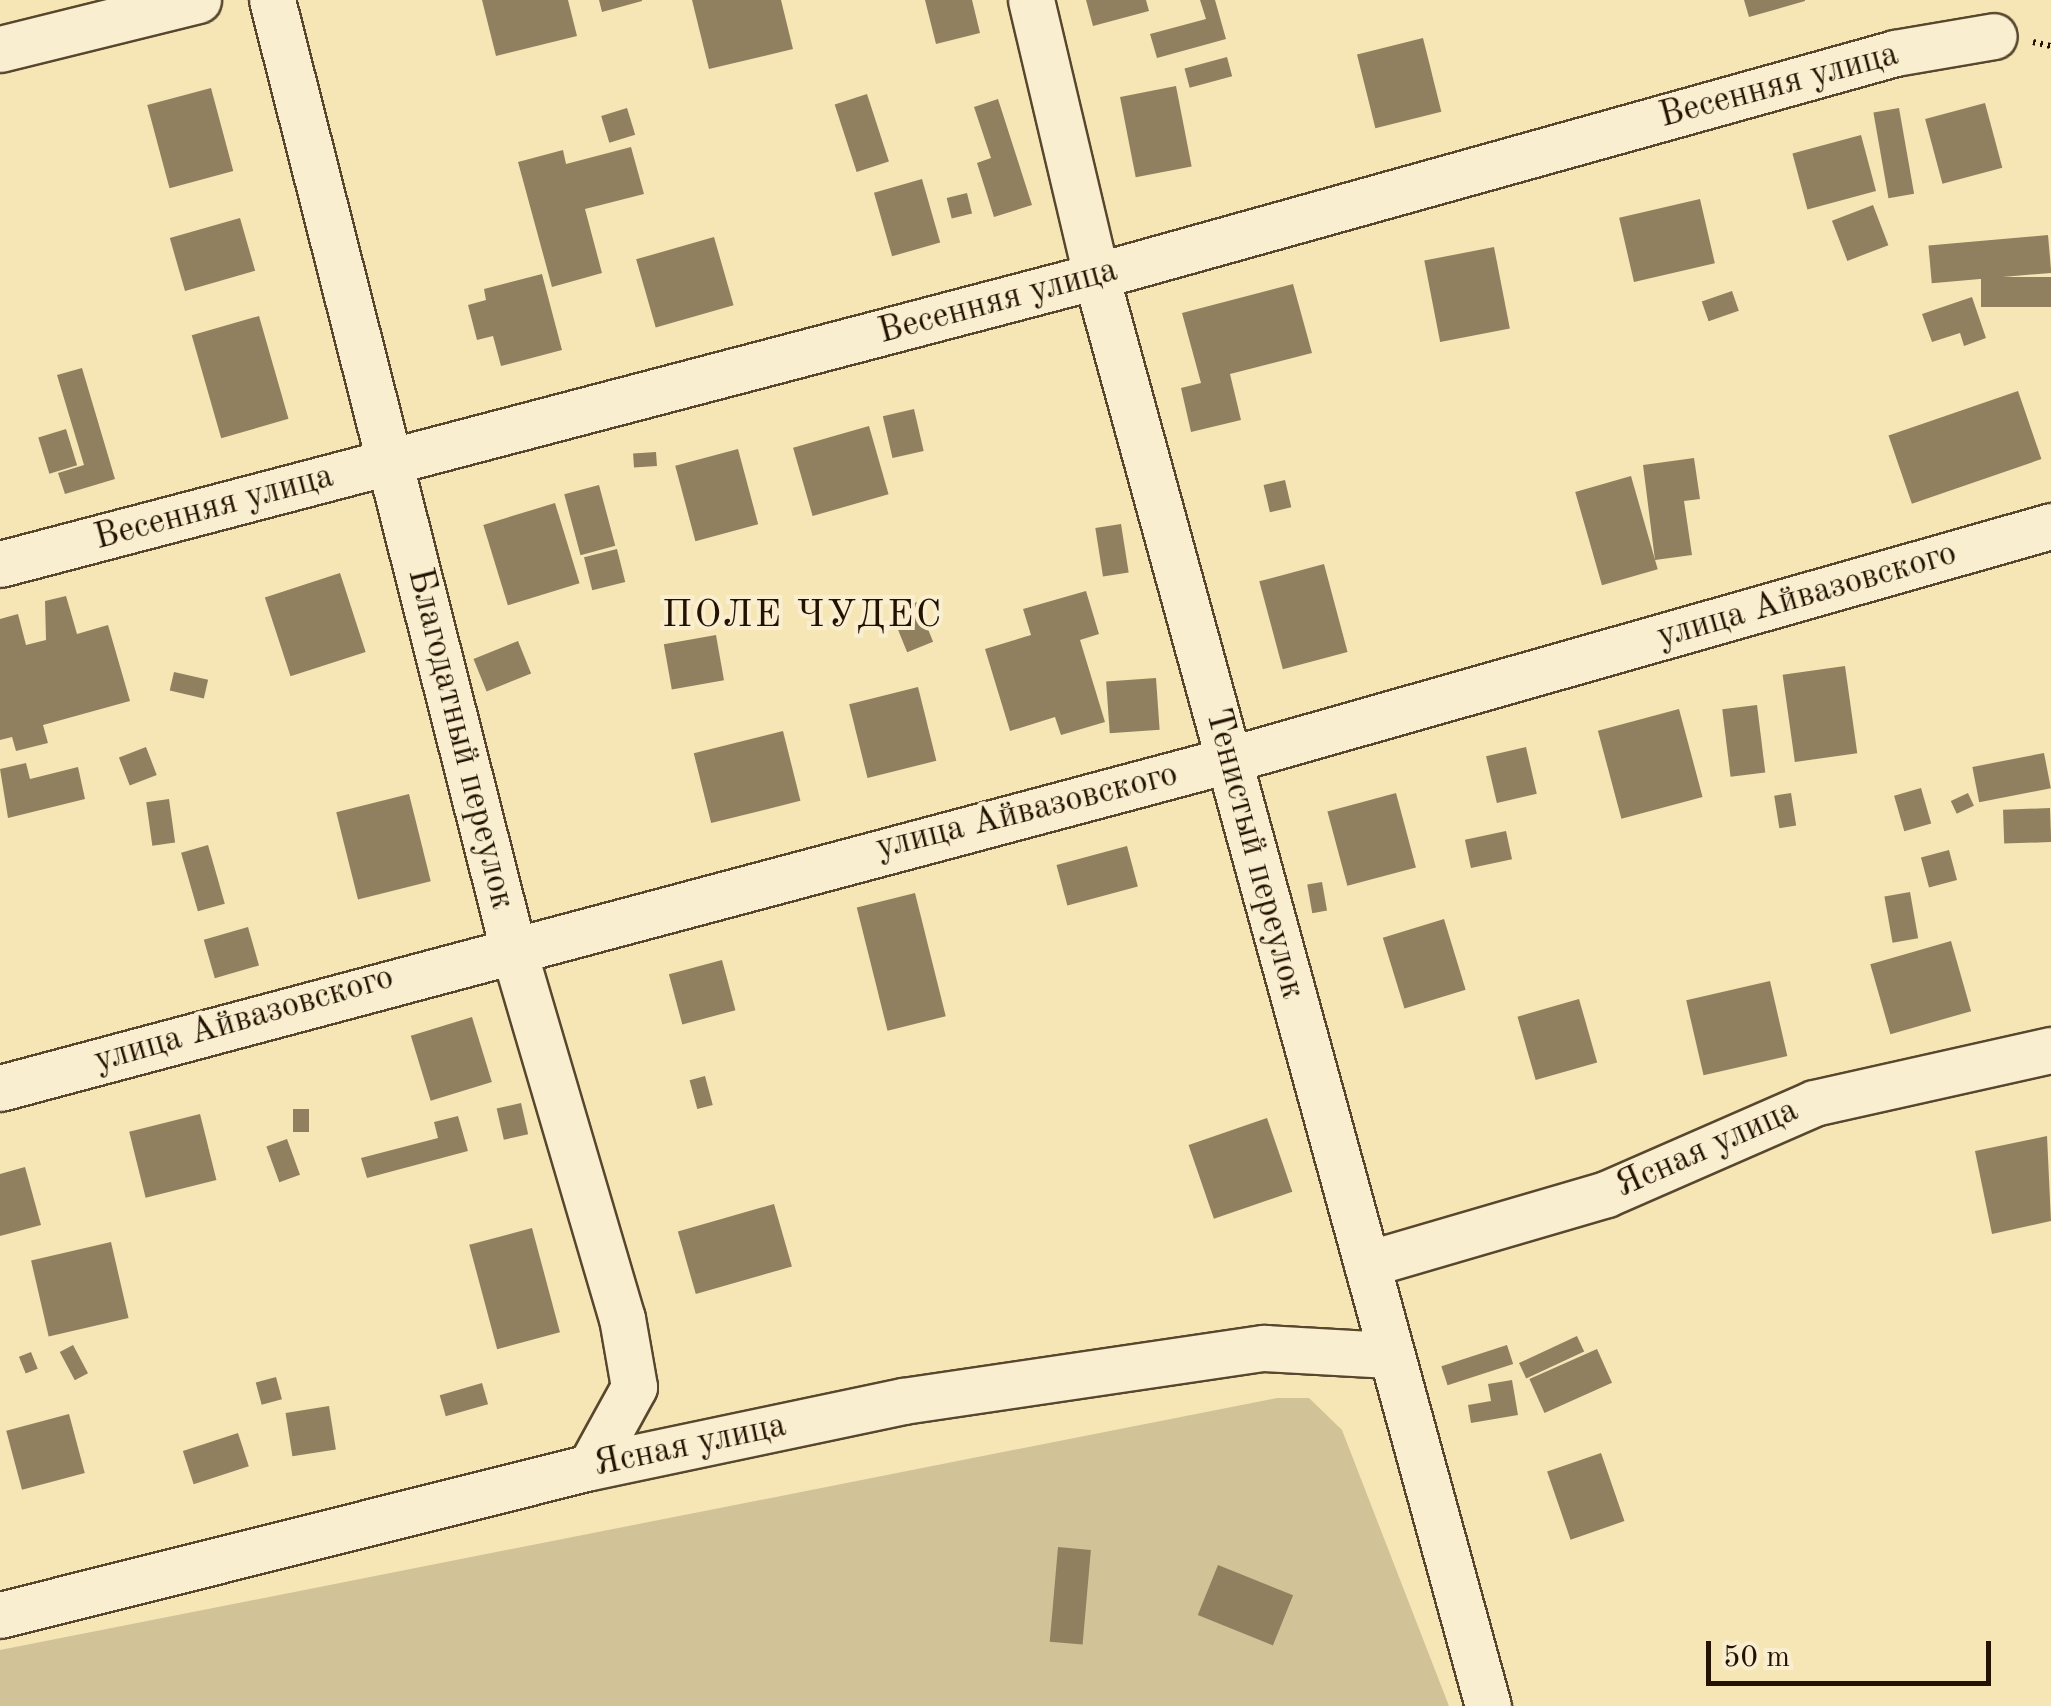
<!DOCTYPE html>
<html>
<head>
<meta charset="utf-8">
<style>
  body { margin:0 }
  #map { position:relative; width:2051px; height:1706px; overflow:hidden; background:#f6e6b6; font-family:"Old Standard TT",serif }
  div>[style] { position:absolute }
  .green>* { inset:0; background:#d2c297 }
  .building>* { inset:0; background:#91805f; transform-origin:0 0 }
  .path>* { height:6px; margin-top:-3px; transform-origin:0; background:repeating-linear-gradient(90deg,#241201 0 2.5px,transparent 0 7.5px) }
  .roads { filter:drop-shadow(2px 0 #58472e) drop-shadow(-2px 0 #58472e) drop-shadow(0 2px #58472e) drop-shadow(0 -2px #58472e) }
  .street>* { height:45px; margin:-22.5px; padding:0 22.5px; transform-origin:22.5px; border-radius:22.5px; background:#f9efd0 }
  span { translate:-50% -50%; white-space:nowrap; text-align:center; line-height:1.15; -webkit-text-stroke:8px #f9efd0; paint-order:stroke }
  .street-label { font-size:35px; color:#241201 }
  .neighbourhood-label { font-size:38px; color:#241201; letter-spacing:2.5px }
  .scale { position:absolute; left:1706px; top:1641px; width:285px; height:45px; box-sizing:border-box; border:5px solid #241201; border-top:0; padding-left:12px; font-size:30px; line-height:35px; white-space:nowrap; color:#241201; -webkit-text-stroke:8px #f9efd0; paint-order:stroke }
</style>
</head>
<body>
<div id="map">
  <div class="green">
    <i style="clip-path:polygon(1277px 1398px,1309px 1398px,1342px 1430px,1449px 1706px,0 1706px,0 1650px)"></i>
  </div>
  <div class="building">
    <i style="clip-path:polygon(482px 0,568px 0,577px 36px,496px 56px)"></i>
    <i style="clip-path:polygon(599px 0,642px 0,642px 1px,602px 12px)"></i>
    <i style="clip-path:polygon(692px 0,781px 0,793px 49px,709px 69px)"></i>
    <i style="clip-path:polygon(925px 0,972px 0,980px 33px,936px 44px)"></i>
    <i style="clip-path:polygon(1086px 0,1146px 0,1149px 11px,1093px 26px)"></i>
    <i style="clip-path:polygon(1200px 0,1215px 0,1226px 39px,1157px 58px,1150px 34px,1206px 19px)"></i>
    <i style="clip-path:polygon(1744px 0,1805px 0,1805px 1px,1749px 17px)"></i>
    <i style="left:1423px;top:38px;width:76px;height:68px;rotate:76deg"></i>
    <i style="left:1227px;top:57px;width:20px;height:44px;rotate:75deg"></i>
    <i style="left:1176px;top:86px;width:82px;height:57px;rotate:79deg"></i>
    <i style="left:211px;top:88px;width:86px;height:66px;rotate:75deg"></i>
    <i style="left:867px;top:94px;width:71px;height:34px;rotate:72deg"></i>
    <i style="clip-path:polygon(998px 99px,1032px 205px,994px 217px,977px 163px,991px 158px,974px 107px)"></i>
    <i style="left:1985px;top:103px;width:67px;height:62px;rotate:75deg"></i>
    <i style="left:627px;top:108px;width:28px;height:27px;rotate:73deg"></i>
    <i style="left:1899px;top:108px;width:87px;height:26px;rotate:80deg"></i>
    <i style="left:1861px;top:135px;width:58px;height:71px;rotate:75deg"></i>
    <i style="clip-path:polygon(631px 147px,644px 194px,585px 209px,602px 273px,552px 287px,518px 162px,563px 150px,566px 164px)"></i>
    <i style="left:922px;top:179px;width:66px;height:50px;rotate:74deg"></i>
    <i style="left:967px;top:193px;width:21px;height:21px;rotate:76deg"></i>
    <i style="left:1700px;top:199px;width:66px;height:83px;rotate:77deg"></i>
    <i style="left:1873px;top:205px;width:43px;height:44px;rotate:69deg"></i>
    <i style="left:240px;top:218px;width:55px;height:73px;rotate:74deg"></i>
    <i style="left:2048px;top:235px;width:38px;height:120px;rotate:85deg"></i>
    <i style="left:714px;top:237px;width:71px;height:81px;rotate:74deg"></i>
    <i style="left:1494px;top:247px;width:83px;height:71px;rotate:79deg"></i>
    <i style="clip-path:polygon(542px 274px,562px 350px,501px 366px,493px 336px,477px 340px,468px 305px,486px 300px,484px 289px)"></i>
    <i style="left:2051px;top:277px;width:30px;height:70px;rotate:90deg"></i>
    <i style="clip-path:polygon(1293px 284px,1312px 353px,1230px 374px,1241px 420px,1191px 432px,1181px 388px,1201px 383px,1182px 313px)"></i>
    <i style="left:1732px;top:291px;width:21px;height:32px;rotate:71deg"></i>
    <i style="clip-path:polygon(1972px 297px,1986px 338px,1964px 346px,1960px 333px,1932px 342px,1922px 314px)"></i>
    <i style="left:259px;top:316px;width:107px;height:70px;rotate:74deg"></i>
    <i style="clip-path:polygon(82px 368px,115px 479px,65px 494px,58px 473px,84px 465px,57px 375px)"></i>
    <i style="left:2018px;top:391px;width:72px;height:137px;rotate:71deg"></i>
    <i style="left:914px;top:409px;width:43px;height:32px;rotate:77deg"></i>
    <i style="left:869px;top:426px;width:71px;height:79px;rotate:74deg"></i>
    <i style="left:66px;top:429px;width:38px;height:29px;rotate:73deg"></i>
    <i style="left:738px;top:449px;width:78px;height:65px;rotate:75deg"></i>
    <i style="left:656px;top:452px;width:14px;height:23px;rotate:86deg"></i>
    <i style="clip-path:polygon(1694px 458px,1700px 499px,1684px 501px,1692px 555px,1655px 560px,1643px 465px)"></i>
    <i style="left:1631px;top:476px;width:97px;height:58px;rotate:74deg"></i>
    <i style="left:1285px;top:480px;width:28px;height:22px;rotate:77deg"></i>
    <i style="left:599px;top:485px;width:63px;height:36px;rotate:75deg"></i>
    <i style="left:555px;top:503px;width:84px;height:75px;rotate:73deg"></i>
    <i style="left:1121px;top:524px;width:49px;height:26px;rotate:81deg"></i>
    <i style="left:617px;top:549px;width:34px;height:34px;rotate:76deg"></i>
    <i style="left:1324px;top:564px;width:91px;height:67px;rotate:75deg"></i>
    <i style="left:340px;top:573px;width:83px;height:79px;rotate:72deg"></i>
    <i style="clip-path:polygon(1086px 591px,1099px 634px,1080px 640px,1105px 722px,1061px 735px,1055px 717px,1010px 731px,985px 649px,1031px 635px,1023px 609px)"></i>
    <i style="clip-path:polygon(66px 596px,77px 634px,108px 625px,130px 701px,43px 725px,48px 743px,16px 751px,12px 737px,0 740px,0 619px,18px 614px,26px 645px,46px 640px,45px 601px)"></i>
    <i style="left:917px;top:602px;width:43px;height:28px;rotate:68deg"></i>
    <i style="left:716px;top:635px;width:46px;height:53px;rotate:80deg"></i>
    <i style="left:518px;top:641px;width:35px;height:48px;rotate:68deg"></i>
    <i style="left:1845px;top:666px;width:88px;height:63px;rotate:82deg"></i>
    <i style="left:174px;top:672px;width:35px;height:19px;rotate:13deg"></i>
    <i style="left:1156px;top:678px;width:52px;height:50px;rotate:86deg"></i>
    <i style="left:918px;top:687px;width:76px;height:71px;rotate:76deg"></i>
    <i style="left:1757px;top:705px;width:68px;height:35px;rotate:83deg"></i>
    <i style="left:1679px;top:709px;width:91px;height:84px;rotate:75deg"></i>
    <i style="left:783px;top:731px;width:72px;height:92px;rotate:76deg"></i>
    <i style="left:146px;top:747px;width:30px;height:29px;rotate:69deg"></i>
    <i style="left:1526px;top:747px;width:48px;height:41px;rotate:77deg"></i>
    <i style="left:2044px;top:753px;width:36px;height:73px;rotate:79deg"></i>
    <i style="clip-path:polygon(26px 763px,30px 779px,78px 767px,85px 799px,8px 818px,0 769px)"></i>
    <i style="left:1921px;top:788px;width:37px;height:28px;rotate:74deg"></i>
    <i style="left:1396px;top:793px;width:77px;height:71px;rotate:75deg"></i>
    <i style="left:1791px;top:793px;width:33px;height:17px;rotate:81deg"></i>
    <i style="left:1968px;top:793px;width:14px;height:19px;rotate:65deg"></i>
    <i style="left:409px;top:794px;width:90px;height:75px;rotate:76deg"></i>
    <i style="left:169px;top:799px;width:44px;height:23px;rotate:82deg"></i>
    <i style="left:2050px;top:808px;width:34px;height:47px;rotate:88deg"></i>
    <i style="left:1506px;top:831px;width:29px;height:42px;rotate:78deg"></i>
    <i style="left:208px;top:845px;width:61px;height:28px;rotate:74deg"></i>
    <i style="left:1127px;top:846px;width:42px;height:73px;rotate:75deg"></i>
    <i style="left:1949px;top:850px;width:31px;height:29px;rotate:75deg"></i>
    <i style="left:1322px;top:882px;width:29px;height:15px;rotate:80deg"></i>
    <i style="left:1910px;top:892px;width:47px;height:26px;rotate:80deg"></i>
    <i style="left:915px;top:893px;width:127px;height:60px;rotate:76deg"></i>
    <i style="left:1444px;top:919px;width:74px;height:64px;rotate:73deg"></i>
    <i style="left:248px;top:927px;width:40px;height:46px;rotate:74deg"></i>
    <i style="left:1951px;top:941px;width:73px;height:84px;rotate:74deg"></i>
    <i style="left:722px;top:960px;width:52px;height:55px;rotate:75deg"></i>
    <i style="left:1770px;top:981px;width:77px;height:86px;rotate:77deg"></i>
    <i style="left:1579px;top:999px;width:66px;height:64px;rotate:74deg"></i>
    <i style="left:472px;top:1017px;width:68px;height:64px;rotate:73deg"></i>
    <i style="left:705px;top:1076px;width:30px;height:16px;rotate:75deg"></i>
    <i style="left:521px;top:1103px;width:32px;height:25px;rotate:77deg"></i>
    <i style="left:309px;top:1109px;width:23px;height:16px;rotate:90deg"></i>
    <i style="left:200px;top:1114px;width:68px;height:73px;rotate:76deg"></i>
    <i style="clip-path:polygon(458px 1116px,468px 1151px,367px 1178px,361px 1158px,438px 1138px,434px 1122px)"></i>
    <i style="left:1267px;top:1118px;width:78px;height:83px;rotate:71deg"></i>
    <i style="clip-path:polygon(2047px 1136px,2051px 1221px,1992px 1234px,1975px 1151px)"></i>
    <i style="left:287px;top:1139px;width:38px;height:22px;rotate:70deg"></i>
    <i style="clip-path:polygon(25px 1167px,41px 1225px,0 1236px,0 1174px)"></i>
    <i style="left:774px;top:1204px;width:65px;height:100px;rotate:74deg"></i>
    <i style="left:532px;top:1228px;width:108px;height:65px;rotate:75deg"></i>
    <i style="left:111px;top:1242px;width:78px;height:82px;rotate:77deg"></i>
    <i style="left:1577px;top:1336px;width:17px;height:64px;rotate:65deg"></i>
    <i style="left:73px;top:1345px;width:32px;height:15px;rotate:62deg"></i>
    <i style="left:1507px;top:1345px;width:20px;height:69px;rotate:72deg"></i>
    <i style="left:1597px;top:1349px;width:37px;height:74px;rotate:66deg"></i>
    <i style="left:31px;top:1352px;width:18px;height:13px;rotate:68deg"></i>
    <i style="left:276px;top:1377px;width:23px;height:21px;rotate:75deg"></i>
    <i style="clip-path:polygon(1512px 1380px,1518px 1415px,1471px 1423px,1468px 1405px,1491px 1401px,1488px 1384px)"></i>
    <i style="left:482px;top:1383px;width:22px;height:44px;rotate:74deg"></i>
    <i style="left:329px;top:1406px;width:44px;height:44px;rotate:81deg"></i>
    <i style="left:69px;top:1414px;width:61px;height:65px;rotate:75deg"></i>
    <i style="left:238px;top:1433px;width:35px;height:58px;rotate:72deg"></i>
    <i style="left:1601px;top:1453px;width:72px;height:57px;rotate:71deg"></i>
    <i style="left:1058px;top:1547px;width:33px;height:95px;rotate:5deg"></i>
    <i style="left:1218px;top:1565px;width:81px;height:54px;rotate:22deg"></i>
  </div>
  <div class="path">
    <i style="left:2033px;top:42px;width:18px;rotate:13deg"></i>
  </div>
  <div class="roads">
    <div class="street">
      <i style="left:272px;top:0;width:975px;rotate:75.75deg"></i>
      <i style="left:512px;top:945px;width:389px;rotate:73.6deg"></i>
      <i style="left:622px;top:1318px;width:70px;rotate:80.1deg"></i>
      <i style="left:634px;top:1387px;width:91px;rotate:118.8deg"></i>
      <i style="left:1031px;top:0;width:284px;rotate:76.7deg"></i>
      <i style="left:1096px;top:276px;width:1483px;rotate:74.67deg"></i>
      <i style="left:0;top:49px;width:204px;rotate:-13.9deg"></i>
      <i style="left:0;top:564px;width:1133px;rotate:-14.72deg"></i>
      <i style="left:1096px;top:276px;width:830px;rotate:-15.59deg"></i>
      <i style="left:1895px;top:53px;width:100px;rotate:-9.7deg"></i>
      <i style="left:0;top:1088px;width:1271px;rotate:-14.95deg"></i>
      <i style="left:1228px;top:760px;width:856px;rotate:-15.87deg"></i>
      <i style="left:1367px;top:1264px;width:249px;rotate:-16.3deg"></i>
      <i style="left:1606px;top:1194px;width:227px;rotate:-23.6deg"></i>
      <i style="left:1814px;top:1103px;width:243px;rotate:-12.6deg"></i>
      <i style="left:0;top:1615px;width:608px;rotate:-14.08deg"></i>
      <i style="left:590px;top:1467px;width:320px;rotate:-11.9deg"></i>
      <i style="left:903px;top:1401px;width:365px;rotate:-8.4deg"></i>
      <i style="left:1264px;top:1348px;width:127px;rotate:3.2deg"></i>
    </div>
  </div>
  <div class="street-label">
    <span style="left:1779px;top:86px;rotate:-15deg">Весенняя улица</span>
    <span style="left:998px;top:302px;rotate:-15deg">Весенняя улица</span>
    <span style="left:214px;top:508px;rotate:-15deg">Весенняя улица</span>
    <span style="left:1807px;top:596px;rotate:-16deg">улица Айвазовского</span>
    <span style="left:460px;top:739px;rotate:76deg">Благодатный переулок</span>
    <span style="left:1027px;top:812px;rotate:-14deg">улица Айвазовского</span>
    <span style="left:1254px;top:854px;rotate:75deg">Тенистый переулок</span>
    <span style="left:244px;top:1020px;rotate:-16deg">улица Айвазовского</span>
    <span style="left:1707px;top:1149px;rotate:-24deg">Ясная улица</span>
    <span style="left:690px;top:1446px;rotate:-12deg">Ясная улица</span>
  </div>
  <div class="neighbourhood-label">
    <span style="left:803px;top:617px">ПОЛЕ ЧУДЕС</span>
  </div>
  <div class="scale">50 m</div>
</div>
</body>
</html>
